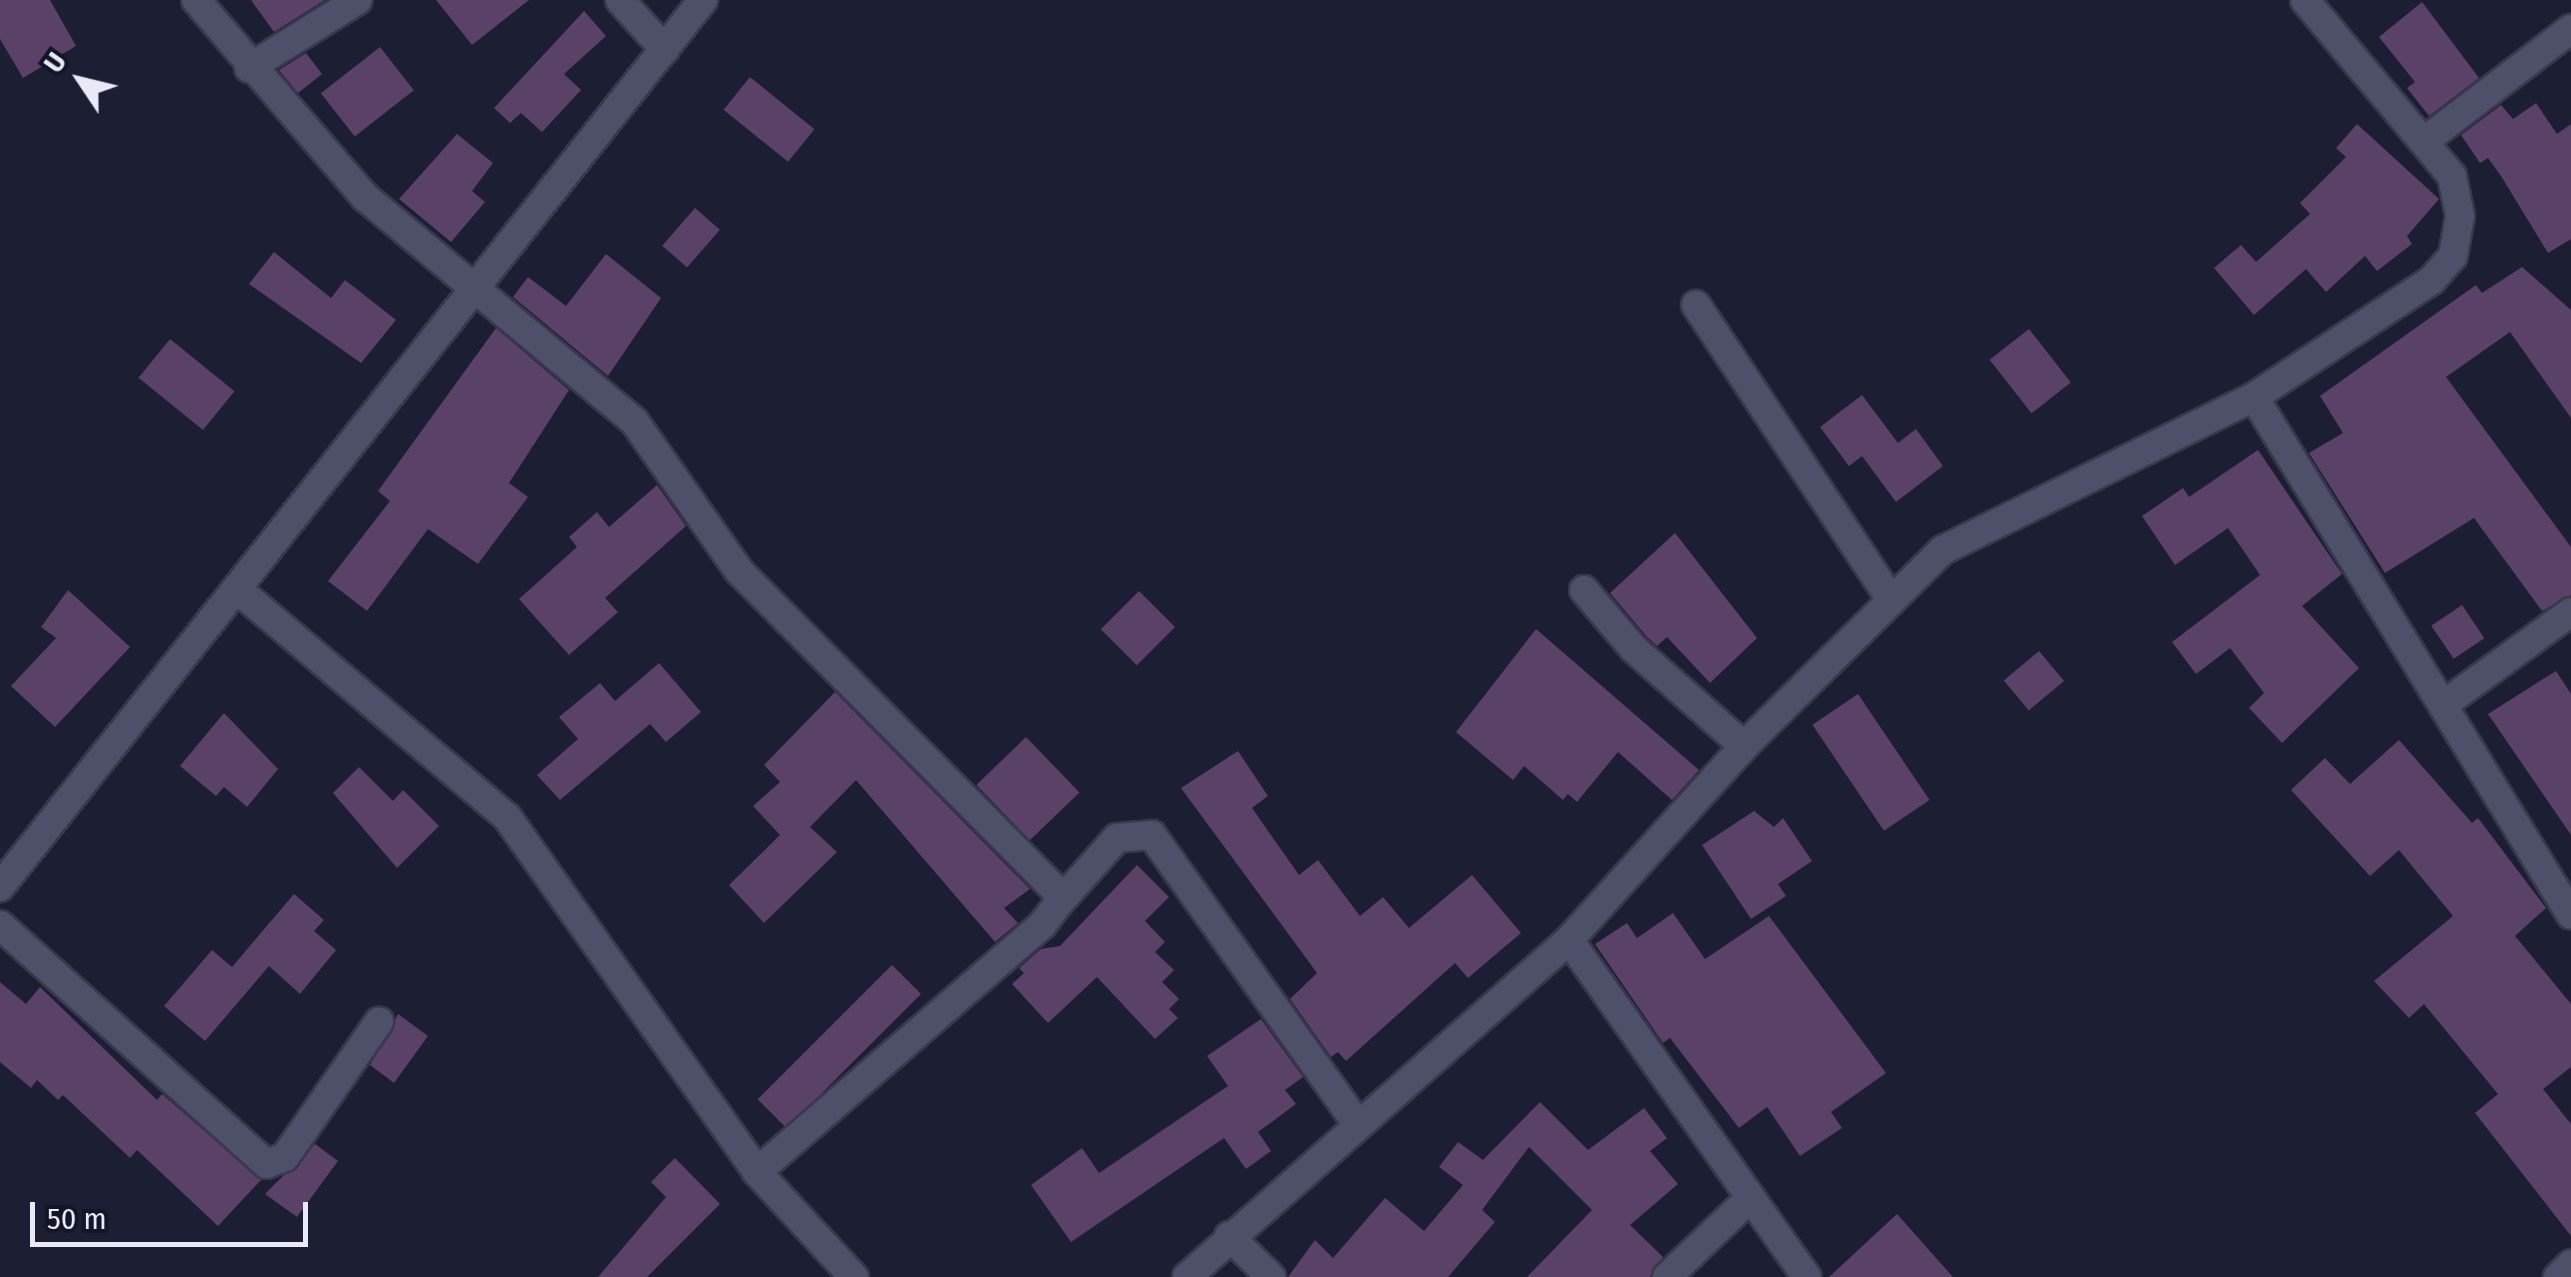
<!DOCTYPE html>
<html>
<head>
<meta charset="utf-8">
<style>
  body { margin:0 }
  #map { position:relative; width:2571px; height:1277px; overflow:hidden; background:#1c1e33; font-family:"Fira Sans Condensed",sans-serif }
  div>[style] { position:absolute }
  .building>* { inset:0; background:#5a4167; transform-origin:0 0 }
  .roads { filter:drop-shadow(2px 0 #383a4b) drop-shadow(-2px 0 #383a4b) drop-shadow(0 2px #383a4b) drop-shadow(0 -2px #383a4b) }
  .street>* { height:28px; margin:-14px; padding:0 14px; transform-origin:14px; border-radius:14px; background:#4d5068 }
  span { translate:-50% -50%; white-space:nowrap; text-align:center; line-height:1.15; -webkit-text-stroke:8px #131529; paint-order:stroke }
  .north { position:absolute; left:30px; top:30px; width:100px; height:100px; -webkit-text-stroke:8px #131529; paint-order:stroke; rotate:305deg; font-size:28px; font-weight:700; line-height:40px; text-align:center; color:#e8eaf8 }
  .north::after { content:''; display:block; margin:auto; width:35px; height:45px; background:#e8eaf8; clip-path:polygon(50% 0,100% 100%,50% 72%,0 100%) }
  .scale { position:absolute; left:30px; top:1202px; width:278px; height:45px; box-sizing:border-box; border:5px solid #e8eaf8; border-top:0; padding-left:12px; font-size:30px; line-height:35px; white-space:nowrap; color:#e8eaf8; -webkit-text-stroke:8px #131529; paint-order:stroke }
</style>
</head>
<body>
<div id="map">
  <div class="building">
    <i style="clip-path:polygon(0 0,50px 0,76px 46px,23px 78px,0 39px)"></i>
    <i style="clip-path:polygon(251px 0,325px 0,274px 32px)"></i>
    <i style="clip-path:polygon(436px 0,529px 0,472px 45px)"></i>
    <i style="clip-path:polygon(2422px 2px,2479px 78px,2429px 116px,2407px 88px,2415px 82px,2379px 37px)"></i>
    <i style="clip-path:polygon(584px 11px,606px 36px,564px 74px,581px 90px,542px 132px,521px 113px,510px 123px,494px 108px)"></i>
    <i style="left:380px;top:47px;width:55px;height:75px;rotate:52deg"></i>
    <i style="clip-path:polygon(306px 53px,322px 74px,298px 93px,279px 70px)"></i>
    <i style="left:750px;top:77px;width:83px;height:42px;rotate:39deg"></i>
    <i style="clip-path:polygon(2536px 103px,2557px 134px,2571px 124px,2571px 239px,2548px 253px,2501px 176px,2488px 158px,2480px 163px,2461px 135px,2501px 105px,2513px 119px)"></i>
    <i style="clip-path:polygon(2357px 124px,2439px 199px,2407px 236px,2412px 244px,2377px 271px,2365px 256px,2326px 292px,2306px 269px,2254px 315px,2214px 268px,2241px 245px,2256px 262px,2310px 214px,2300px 203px,2346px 157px,2336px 148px)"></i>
    <i style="clip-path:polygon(457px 134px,493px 163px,472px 191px,485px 202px,451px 242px,399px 199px)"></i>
    <i style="left:695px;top:208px;width:33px;height:50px;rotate:41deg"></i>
    <i style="clip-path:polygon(274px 252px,331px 298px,345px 280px,396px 320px,361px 363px,249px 284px)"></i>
    <i style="clip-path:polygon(606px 254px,661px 298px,608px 376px,513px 297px,528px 277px,566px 306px)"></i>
    <i style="clip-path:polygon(2522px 267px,2571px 310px,2571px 418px,2510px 332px,2446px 377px,2571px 547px,2571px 595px,2542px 611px,2474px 518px,2385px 573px,2309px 453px,2343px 433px,2320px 396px,2476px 285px,2482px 293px)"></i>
    <i style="clip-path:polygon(496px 328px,569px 390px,509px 483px,528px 497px,478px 564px,428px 529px,367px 611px,328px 581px,390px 501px,378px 491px)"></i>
    <i style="left:2029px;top:329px;width:68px;height:50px;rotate:52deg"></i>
    <i style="left:170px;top:339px;width:83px;height:50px;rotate:39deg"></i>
    <i style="clip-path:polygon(1862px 395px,1898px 443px,1916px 429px,1943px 466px,1896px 502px,1862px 456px,1849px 466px,1820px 427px)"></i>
    <i style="clip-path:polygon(2258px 450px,2342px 574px,2302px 606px,2359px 668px,2282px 743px,2249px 708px,2264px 693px,2230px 648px,2196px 674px,2172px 642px,2260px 575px,2228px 528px,2175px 565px,2142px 516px,2183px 488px,2189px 497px)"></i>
    <i style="clip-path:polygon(657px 485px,686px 526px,605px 598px,618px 612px,569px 655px,519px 599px,577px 547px,569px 537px,597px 512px,609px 527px)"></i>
    <i style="clip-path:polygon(1675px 533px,1757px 638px,1710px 683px,1667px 637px,1657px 646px,1647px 637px,1610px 593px)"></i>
    <i style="clip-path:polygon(68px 590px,130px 647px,55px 727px,11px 686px,56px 638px,41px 627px)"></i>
    <i style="left:1139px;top:591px;width:51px;height:54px;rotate:45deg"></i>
    <i style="left:2462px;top:605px;width:40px;height:37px;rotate:56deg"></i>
    <i style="clip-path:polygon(1536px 629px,1699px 770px,1672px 800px,1618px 752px,1577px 802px,1568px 794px,1563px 800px,1524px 766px,1513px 780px,1456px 732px)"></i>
    <i style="left:2039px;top:651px;width:39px;height:46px;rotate:50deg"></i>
    <i style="clip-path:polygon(659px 663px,701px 712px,666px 742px,650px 724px,560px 800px,537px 775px,578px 739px,559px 717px,600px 683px,615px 701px)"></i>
    <i style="clip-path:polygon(2556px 671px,2571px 694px,2571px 835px,2488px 714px)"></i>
    <i style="clip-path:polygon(835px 692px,1030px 889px,1004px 908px,1018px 923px,995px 942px,856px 780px,810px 827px,837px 852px,764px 923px,729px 885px,780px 835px,753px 806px,780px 782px,764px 765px)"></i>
    <i style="left:1858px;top:694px;width:128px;height:55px;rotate:56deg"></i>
    <i style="clip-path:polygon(224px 713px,278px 769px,247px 807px,224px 787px,216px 796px,180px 766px)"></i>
    <i style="left:1026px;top:737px;width:77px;height:69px;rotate:46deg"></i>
    <i style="clip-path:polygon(2399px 740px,2472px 823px,2478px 818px,2546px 908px,2515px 936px,2571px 1004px,2571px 1067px,2543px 1089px,2571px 1124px,2571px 1236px,2475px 1113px,2498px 1094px,2424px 1004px,2409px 1018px,2374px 981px,2453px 916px,2399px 850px,2370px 876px,2291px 790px,2325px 758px,2350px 784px)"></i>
    <i style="clip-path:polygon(1238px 751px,1268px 796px,1252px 808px,1299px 875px,1318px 860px,1360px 916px,1383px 897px,1409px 928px,1472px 875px,1521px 933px,1468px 978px,1455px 963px,1346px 1061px,1338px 1052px,1331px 1057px,1290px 999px,1317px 973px,1181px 788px)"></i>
    <i style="clip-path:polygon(359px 767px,393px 801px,403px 790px,439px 826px,397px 868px,333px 793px)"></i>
    <i style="clip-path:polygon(1754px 811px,1774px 827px,1783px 818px,1812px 861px,1778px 884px,1786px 896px,1751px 919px,1702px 845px)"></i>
    <i style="clip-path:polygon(1137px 865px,1169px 897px,1145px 921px,1165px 942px,1155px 952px,1174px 970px,1162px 982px,1179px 999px,1169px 1009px,1178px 1018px,1155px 1039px,1097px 977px,1048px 1023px,1012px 984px,1024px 973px,1019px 968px,1041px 949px,1060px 946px)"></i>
    <i style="clip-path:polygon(294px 894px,324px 920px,314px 931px,336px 950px,300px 994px,269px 966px,205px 1041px,164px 1006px,212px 950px,232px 967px)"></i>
    <i style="clip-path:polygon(1673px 913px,1705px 959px,1769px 916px,1886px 1073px,1831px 1112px,1842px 1128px,1800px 1156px,1767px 1107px,1739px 1128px,1670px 1038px,1663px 1043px,1595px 944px,1627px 923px,1637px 938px)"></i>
    <i style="left:892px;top:965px;width:41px;height:190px;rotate:45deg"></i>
    <i style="clip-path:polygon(0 982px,26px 1004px,40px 987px,157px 1100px,162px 1094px,261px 1180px,218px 1226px,137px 1150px,130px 1158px,63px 1095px,58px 1100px,37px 1080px,31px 1088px,0 1062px)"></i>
    <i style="clip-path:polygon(398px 1014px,428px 1036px,394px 1083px,370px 1065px)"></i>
    <i style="clip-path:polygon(1261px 1019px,1303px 1077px,1285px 1090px,1296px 1104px,1258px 1132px,1271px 1151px,1246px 1169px,1224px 1138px,1071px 1242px,1031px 1185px,1082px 1148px,1099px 1173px,1228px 1086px,1207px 1056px)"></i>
    <i style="clip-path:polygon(1540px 1102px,1588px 1150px,1644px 1108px,1667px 1138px,1650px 1151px,1678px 1184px,1630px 1225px,1663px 1257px,1650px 1277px,1527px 1277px,1592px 1210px,1529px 1147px,1482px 1210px,1495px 1222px,1448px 1277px,1288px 1277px,1315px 1240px,1333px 1258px,1385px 1198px,1424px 1231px,1463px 1185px,1439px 1167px,1458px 1142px,1483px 1160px)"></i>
    <i style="clip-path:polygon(315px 1144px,338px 1161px,297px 1217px,265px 1194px)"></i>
    <i style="clip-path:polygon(675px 1158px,720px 1204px,647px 1277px,598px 1277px,666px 1197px,651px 1182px)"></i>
    <i style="clip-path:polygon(1897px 1214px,1953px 1277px,1829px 1277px)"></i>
  </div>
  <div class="roads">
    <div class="street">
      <i style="left:196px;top:0;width:260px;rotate:49.4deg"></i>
      <i style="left:365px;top:197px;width:350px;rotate:39.8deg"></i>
      <i style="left:634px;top:421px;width:183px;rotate:55deg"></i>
      <i style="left:739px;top:571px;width:450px;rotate:45.2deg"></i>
      <i style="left:1056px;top:890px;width:13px;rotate:77deg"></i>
      <i style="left:1059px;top:903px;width:28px;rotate:128deg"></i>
      <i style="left:1042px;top:925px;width:377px;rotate:139.1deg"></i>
      <i style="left:620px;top:0;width:67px;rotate:48deg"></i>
      <i style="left:249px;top:68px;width:128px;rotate:-32deg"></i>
      <i style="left:2427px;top:139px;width:181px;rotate:-37.4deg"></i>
      <i style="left:1696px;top:305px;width:350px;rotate:56.5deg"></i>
      <i style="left:2254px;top:397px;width:607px;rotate:58.53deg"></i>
      <i style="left:237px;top:589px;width:353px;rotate:40.2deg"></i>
      <i style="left:507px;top:817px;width:434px;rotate:54.8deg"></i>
      <i style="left:757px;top:1172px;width:143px;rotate:47.3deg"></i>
      <i style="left:1584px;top:590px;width:77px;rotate:49.7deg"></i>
      <i style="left:1634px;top:649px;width:147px;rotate:41.4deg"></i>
      <i style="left:2447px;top:702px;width:153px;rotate:-36deg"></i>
      <i style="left:0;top:887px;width:1132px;rotate:-51.6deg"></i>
      <i style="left:1059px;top:903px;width:87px;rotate:-48.3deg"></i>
      <i style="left:1117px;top:838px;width:35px;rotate:-5deg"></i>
      <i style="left:1152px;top:835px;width:354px;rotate:54.6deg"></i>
      <i style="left:0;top:925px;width:358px;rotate:41.9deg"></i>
      <i style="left:266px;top:1164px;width:20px;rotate:-20deg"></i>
      <i style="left:285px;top:1157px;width:165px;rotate:-55.2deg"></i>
      <i style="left:1569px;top:940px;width:413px;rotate:54.8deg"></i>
      <i style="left:1229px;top:1236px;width:59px;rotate:44.3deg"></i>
      <i style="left:1187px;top:1277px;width:509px;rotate:-41.42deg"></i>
      <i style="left:1569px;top:940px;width:261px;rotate:-47.9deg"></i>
      <i style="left:1744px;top:746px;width:279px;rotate:-44.6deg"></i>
      <i style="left:1943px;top:550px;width:347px;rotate:-26.2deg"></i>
      <i style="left:2254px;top:397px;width:213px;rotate:-33.3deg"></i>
      <i style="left:2432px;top:280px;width:32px;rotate:-49deg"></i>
      <i style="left:2453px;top:256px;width:41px;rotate:-80.1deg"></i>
      <i style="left:2460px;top:216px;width:41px;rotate:-101.3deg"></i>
      <i style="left:2452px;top:176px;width:229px;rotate:-129.9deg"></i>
      <i style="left:1667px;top:1277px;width:112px;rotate:-43.5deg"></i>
      <i style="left:2558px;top:1277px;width:18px;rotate:-45deg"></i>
    </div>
  </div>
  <div class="north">U</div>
  <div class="scale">50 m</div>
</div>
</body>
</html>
